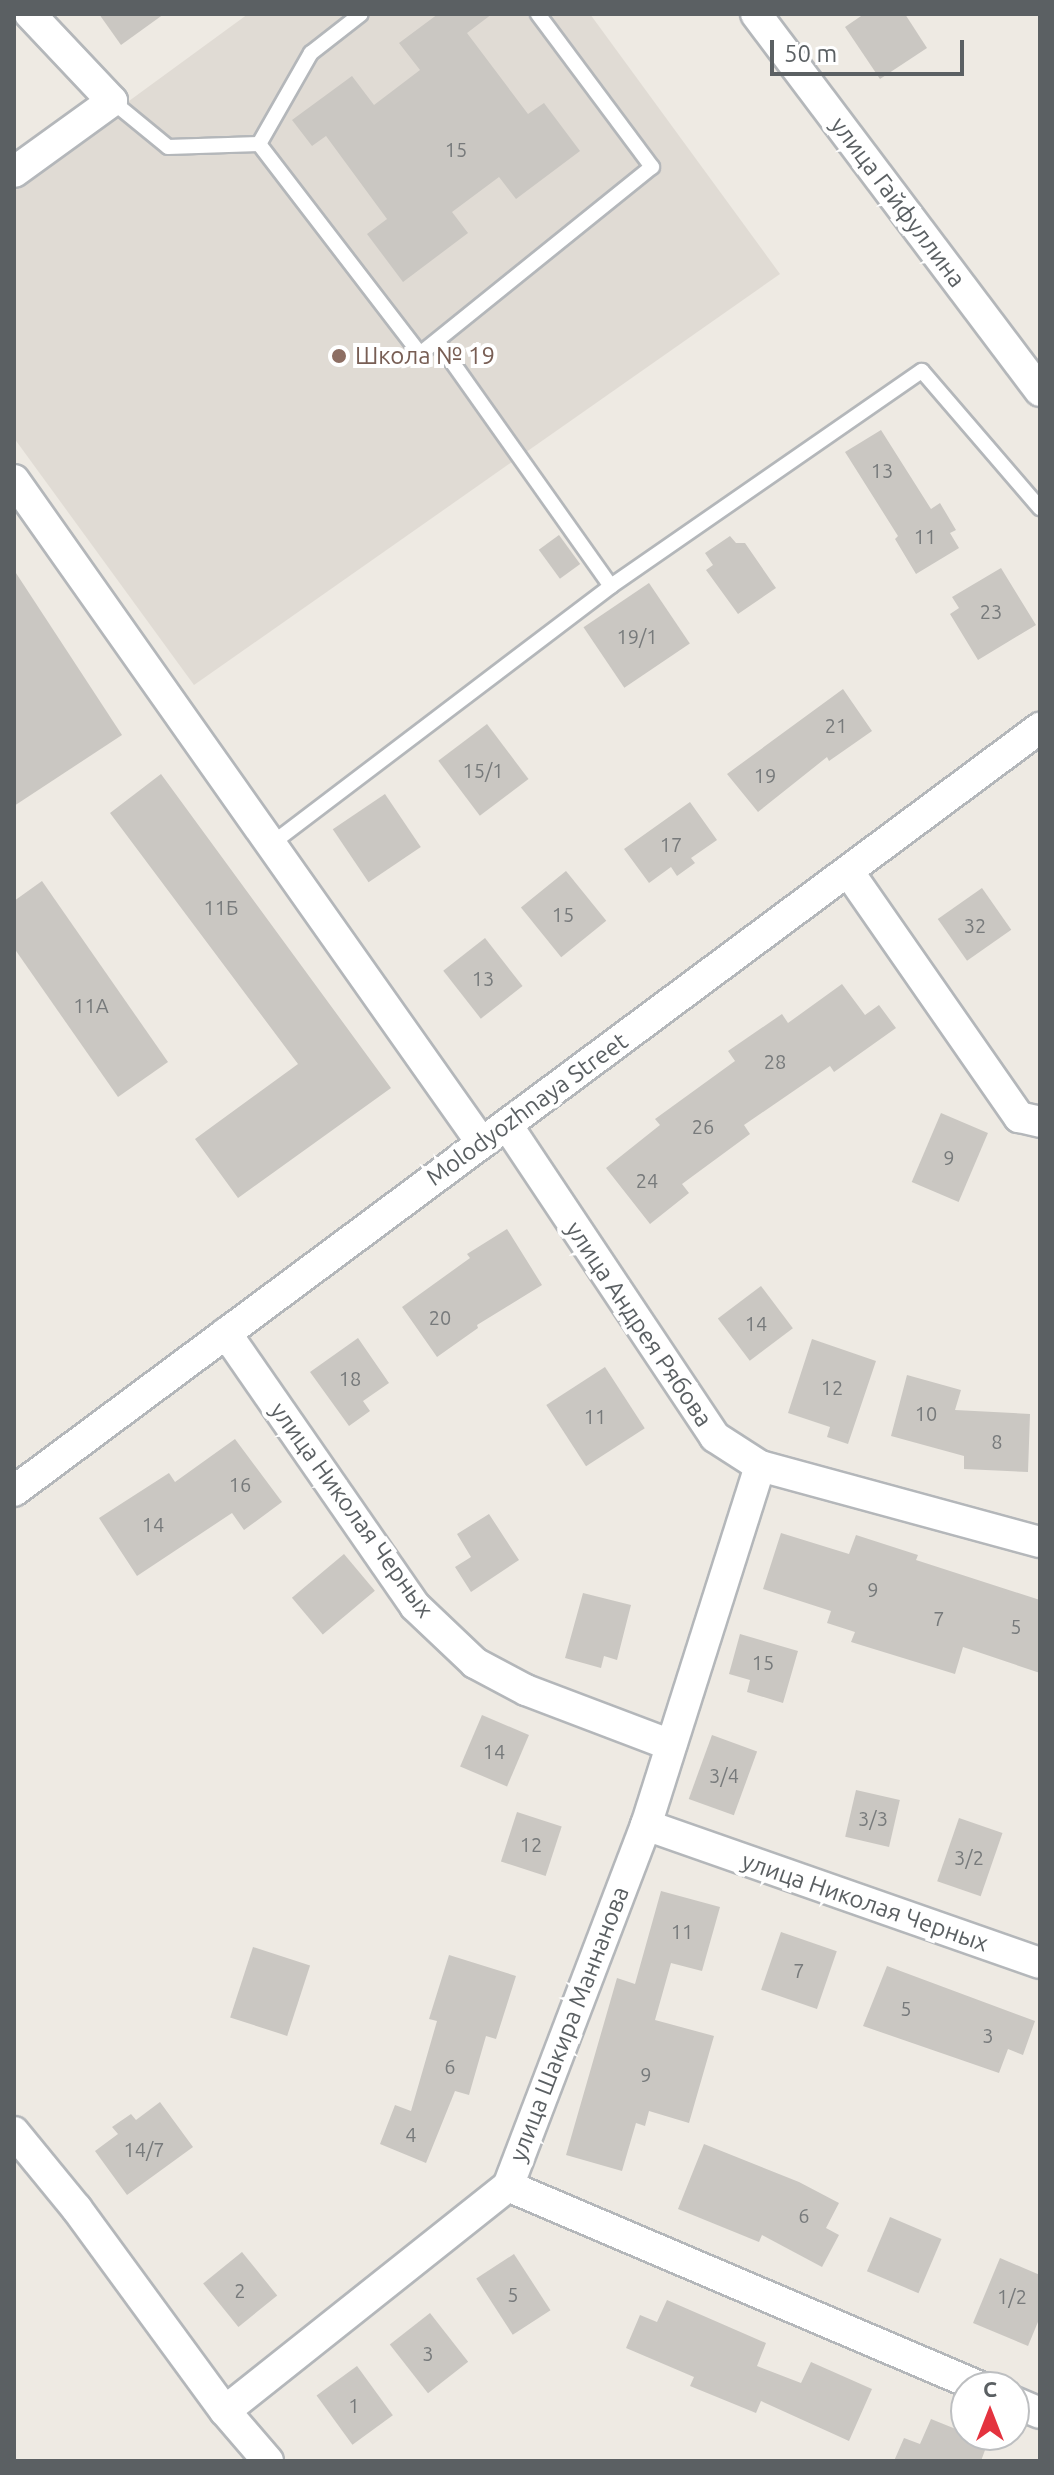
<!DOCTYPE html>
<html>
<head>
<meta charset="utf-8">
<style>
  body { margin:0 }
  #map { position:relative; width:1054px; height:2475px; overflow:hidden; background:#eeeae3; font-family:Ubuntu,sans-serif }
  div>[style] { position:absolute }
  .education>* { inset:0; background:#e0dbd4 }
  .building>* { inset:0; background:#cac7c2; transform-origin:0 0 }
  .roads { filter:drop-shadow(2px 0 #b4b7ba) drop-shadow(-2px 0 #b4b7ba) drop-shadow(0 2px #b4b7ba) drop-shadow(0 -2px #b4b7ba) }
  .lane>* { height:14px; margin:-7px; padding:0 7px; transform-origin:7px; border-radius:7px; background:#fff }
  .street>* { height:30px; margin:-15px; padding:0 15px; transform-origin:15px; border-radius:15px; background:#fff }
  .dots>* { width:22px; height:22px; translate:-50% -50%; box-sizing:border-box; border:4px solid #fff; border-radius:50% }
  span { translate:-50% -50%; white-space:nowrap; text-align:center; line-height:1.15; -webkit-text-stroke:8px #fff; paint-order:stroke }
  .number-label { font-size:20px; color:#777a7b }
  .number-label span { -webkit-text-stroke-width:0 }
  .street-label { font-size:24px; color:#5b6063 }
  .education-label { font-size:24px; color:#785e54 }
  .left { translate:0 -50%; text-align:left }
  .frame { position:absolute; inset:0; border:16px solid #5b6063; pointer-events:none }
  .north { position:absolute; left:950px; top:2371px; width:80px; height:80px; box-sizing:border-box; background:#fff; border:2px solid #bdbfc1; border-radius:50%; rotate:0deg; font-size:22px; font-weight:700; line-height:32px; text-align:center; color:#5b6063 }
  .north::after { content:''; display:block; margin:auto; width:28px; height:36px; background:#e4333f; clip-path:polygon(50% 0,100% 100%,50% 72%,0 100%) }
  .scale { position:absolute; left:770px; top:40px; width:194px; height:36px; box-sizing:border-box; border:4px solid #5b6063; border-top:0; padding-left:10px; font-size:24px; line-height:28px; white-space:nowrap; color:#5b6063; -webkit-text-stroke:6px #fff; paint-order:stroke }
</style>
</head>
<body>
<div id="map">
  <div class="education">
    <i style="clip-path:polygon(248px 14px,590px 14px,780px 274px,194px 685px,14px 438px,14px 185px)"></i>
  </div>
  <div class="building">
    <i style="clip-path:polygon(99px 14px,164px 14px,121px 45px)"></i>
    <i style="clip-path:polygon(438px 14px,492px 14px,467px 33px,528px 114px,544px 103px,580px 151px,516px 199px,499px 177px,452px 212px,468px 233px,403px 282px,367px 234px,387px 219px,326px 136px,312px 146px,292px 120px,352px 76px,374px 105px,420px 70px,399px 43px)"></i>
    <i style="clip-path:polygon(864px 14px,905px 14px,927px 48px,880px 79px,845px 27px)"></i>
    <i style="clip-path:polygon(881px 430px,931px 509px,940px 503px,956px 530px,950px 533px,959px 548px,916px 574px,895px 539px,898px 536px,845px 452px)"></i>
    <i style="left:559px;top:535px;width:36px;height:25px;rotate:54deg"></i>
    <i style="clip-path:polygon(730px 536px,736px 543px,745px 543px,776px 588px,738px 614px,706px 570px,713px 565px,705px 553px)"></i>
    <i style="clip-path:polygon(1001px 568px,1036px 625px,978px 660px,950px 614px,959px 608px,952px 597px)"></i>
    <i style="clip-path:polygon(14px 570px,122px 735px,14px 806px)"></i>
    <i style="left:649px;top:583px;width:73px;height:79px;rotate:56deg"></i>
    <i style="clip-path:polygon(843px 689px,872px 731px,829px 761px,827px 757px,758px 812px,727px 774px)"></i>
    <i style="left:487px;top:724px;width:69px;height:61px;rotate:53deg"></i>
    <i style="clip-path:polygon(161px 774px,391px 1088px,238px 1198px,195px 1139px,298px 1064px,110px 813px)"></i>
    <i style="left:385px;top:794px;width:64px;height:63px;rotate:56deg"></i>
    <i style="clip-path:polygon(690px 802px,717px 840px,691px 858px,695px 863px,677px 876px,671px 867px,649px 883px,624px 849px)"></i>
    <i style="left:566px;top:871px;width:64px;height:58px;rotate:51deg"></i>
    <i style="clip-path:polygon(42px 881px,168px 1062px,118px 1097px,14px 948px,14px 901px)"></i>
    <i style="left:982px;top:888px;width:51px;height:54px;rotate:55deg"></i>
    <i style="left:485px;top:938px;width:61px;height:53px;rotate:52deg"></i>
    <i style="clip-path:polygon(842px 984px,865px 1015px,879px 1005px,896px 1028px,834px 1072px,830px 1066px,744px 1125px,750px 1134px,682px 1184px,689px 1193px,650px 1224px,606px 1168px,660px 1125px,655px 1119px,735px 1061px,728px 1051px,782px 1014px,788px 1023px)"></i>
    <i style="left:941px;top:1113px;width:51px;height:75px;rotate:23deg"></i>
    <i style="clip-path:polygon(507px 1229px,542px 1285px,477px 1325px,478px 1328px,437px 1357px,402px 1307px,470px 1258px,467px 1254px)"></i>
    <i style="left:761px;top:1286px;width:53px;height:54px;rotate:53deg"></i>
    <i style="clip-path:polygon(358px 1338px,389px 1383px,363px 1401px,370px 1411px,349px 1426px,310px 1372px)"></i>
    <i style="clip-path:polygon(812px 1339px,876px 1361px,848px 1444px,827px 1437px,830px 1427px,788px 1413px)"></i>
    <i style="left:605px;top:1367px;width:73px;height:70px;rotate:57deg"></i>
    <i style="clip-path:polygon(907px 1375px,961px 1390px,955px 1410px,1030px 1414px,1028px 1472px,964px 1469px,964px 1456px,891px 1436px)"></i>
    <i style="clip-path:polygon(235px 1439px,282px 1502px,244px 1530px,232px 1513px,137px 1576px,99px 1518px,169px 1473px,175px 1482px)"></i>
    <i style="clip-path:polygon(489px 1514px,519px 1560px,471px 1592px,455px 1567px,471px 1557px,457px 1534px)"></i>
    <i style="clip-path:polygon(781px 1533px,849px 1554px,856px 1535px,918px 1555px,916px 1560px,1040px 1600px,1040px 1673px,963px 1647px,955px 1674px,851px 1642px,855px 1632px,827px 1623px,831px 1611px,763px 1589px)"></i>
    <i style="left:344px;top:1554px;width:48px;height:68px;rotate:50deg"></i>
    <i style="clip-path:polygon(583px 1593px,631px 1605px,617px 1660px,604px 1656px,601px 1668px,565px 1658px)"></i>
    <i style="clip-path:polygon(740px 1634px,798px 1651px,783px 1703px,747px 1692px,750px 1680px,729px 1674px)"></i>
    <i style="left:482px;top:1715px;width:51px;height:56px;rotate:23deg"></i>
    <i style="left:712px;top:1735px;width:48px;height:68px;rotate:20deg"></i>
    <i style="left:856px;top:1790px;width:45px;height:48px;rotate:13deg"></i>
    <i style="left:517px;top:1812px;width:47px;height:52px;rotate:18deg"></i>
    <i style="left:959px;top:1818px;width:46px;height:67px;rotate:19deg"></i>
    <i style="clip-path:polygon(661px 1891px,720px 1907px,702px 1971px,671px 1963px,655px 2020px,714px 2036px,689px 2123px,649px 2111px,645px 2126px,636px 2123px,622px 2171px,566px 2155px,617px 1978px,635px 1984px)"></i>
    <i style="left:781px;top:1932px;width:59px;height:61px;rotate:19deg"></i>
    <i style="left:253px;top:1947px;width:60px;height:74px;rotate:18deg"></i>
    <i style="clip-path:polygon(449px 1955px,516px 1976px,496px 2039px,486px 2036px,469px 2095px,455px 2091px,426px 2163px,380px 2144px,395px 2105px,411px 2111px,437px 2021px,429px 2019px)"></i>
    <i style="clip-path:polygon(887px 1966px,1035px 2021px,1023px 2055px,1008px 2049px,999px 2073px,863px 2026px)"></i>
    <i style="clip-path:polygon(160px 2102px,193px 2147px,127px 2195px,95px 2151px,118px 2134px,112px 2127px,131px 2114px,136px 2120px)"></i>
    <i style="clip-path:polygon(704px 2144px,799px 2182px,839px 2203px,826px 2228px,839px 2235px,822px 2267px,762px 2235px,759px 2242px,678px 2209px)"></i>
    <i style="left:890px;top:2217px;width:56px;height:59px;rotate:23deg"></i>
    <i style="left:242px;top:2252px;width:56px;height:50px;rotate:51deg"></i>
    <i style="left:514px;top:2254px;width:67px;height:45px;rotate:57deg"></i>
    <i style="clip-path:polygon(1000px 2258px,1040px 2275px,1040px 2317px,1028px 2346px,973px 2323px)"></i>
    <i style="clip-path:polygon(667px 2300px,766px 2343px,757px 2366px,801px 2383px,811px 2362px,872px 2389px,849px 2441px,761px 2401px,756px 2413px,690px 2386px,694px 2377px,626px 2348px,640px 2315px,657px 2322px)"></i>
    <i style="left:430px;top:2313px;width:62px;height:51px;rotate:52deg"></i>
    <i style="left:357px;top:2366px;width:61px;height:50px;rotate:54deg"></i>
    <i style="clip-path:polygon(931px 2419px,988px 2442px,981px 2461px,894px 2461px,904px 2438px,920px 2444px)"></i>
  </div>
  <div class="roads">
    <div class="lane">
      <i style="left:112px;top:101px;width:72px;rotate:39.4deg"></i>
      <i style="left:168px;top:147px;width:91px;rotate:-1.9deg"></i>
      <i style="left:259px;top:144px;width:265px;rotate:52.5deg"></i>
      <i style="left:420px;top:354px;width:298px;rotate:-38.9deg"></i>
      <i style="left:652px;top:167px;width:191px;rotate:-126.7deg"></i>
      <i style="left:259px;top:144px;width:105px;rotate:-60.3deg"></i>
      <i style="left:311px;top:53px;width:63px;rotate:-38deg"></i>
      <i style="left:438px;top:342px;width:299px;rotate:54.7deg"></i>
      <i style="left:270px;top:845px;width:428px;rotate:-37.2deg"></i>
      <i style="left:611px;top:586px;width:378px;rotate:-34.7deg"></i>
      <i style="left:922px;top:371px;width:181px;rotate:49.3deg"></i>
    </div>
    <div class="street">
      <i style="left:756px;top:14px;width:472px;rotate:53deg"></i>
      <i style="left:14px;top:172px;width:121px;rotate:-35.9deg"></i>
      <i style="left:112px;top:101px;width:120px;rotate:-133.3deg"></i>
      <i style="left:14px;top:480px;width:810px;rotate:54.8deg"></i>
      <i style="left:848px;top:871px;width:300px;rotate:55.2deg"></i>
      <i style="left:1019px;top:1117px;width:22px;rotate:13deg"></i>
      <i style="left:507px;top:1125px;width:375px;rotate:56.3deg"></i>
      <i style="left:715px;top:1437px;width:54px;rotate:32.8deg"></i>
      <i style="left:760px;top:1466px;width:290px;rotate:15.2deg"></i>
      <i style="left:226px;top:1333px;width:332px;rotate:55.3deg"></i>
      <i style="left:415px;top:1606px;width:83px;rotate:43.5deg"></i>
      <i style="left:475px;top:1663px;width:58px;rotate:27.9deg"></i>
      <i style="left:526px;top:1690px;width:155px;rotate:20.8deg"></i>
      <i style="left:760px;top:1466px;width:377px;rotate:107.6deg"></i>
      <i style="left:646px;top:1825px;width:386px;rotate:110.9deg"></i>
      <i style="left:508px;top:2186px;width:513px;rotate:23.07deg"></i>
      <i style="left:14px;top:1491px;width:1279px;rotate:-36.64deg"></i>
      <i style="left:646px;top:1825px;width:417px;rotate:19.3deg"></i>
      <i style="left:14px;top:2132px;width:99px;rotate:50.7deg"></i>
      <i style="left:77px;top:2209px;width:250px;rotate:53.8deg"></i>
      <i style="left:225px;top:2411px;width:66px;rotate:49.3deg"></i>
      <i style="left:1014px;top:2402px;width:28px;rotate:23deg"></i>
      <i style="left:225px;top:2411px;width:362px;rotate:-38.5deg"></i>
    </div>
  </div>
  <div class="dots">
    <i style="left:339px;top:356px;background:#8d6e63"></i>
  </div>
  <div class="number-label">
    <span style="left:456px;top:149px">15</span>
    <span style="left:882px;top:470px">13</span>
    <span style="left:925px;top:536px">11</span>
    <span style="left:991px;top:611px">23</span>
    <span style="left:637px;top:636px">19/1</span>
    <span style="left:836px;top:725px">21</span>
    <span style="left:483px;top:770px">15/1</span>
    <span style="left:765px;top:775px">19</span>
    <span style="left:671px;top:844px">17</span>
    <span style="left:221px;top:907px">11Б</span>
    <span style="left:563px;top:914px">15</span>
    <span style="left:975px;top:925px">32</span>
    <span style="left:483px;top:978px">13</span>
    <span style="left:91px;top:1005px">11А</span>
    <span style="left:775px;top:1061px">28</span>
    <span style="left:703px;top:1126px">26</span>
    <span style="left:949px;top:1157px">9</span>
    <span style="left:647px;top:1180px">24</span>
    <span style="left:440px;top:1317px">20</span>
    <span style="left:756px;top:1323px">14</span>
    <span style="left:350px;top:1378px">18</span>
    <span style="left:832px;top:1387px">12</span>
    <span style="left:926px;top:1413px">10</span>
    <span style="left:595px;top:1416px">11</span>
    <span style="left:997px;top:1441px">8</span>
    <span style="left:240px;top:1484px">16</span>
    <span style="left:153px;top:1524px">14</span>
    <span style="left:873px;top:1589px">9</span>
    <span style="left:939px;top:1618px">7</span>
    <span style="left:1016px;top:1626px">5</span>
    <span style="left:763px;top:1662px">15</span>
    <span style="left:494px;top:1751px">14</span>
    <span style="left:724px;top:1775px">3/4</span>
    <span style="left:873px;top:1818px">3/3</span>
    <span style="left:531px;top:1844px">12</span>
    <span style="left:969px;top:1857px">3/2</span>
    <span style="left:682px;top:1931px">11</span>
    <span style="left:799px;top:1970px">7</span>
    <span style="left:906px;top:2008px">5</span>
    <span style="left:988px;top:2035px">3</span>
    <span style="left:450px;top:2066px">6</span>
    <span style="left:646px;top:2074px">9</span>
    <span style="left:411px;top:2134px">4</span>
    <span style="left:144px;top:2149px">14/7</span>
    <span style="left:804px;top:2215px">6</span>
    <span style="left:240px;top:2290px">2</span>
    <span style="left:513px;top:2294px">5</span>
    <span style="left:1012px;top:2296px">1/2</span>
    <span style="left:428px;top:2353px">3</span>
    <span style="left:354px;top:2405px">1</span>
  </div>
  <div class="street-label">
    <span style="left:898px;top:202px;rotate:53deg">улица Гайфуллина</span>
    <span style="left:527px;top:1109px;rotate:-36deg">Molodyozhnaya Street</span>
    <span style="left:639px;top:1324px;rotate:56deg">улица Андрея Рябова</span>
    <span style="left:352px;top:1510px;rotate:54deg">улица Николая Черных</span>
    <span style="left:865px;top:1902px;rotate:19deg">улица Николая Черных</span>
    <span style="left:569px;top:2024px;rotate:-69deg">улица Шакира Маннанова</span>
  </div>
  <div class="education-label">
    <span class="left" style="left:355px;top:356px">Школа № 19</span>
  </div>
  <div class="frame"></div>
  <div class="north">С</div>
  <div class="scale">50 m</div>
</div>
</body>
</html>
